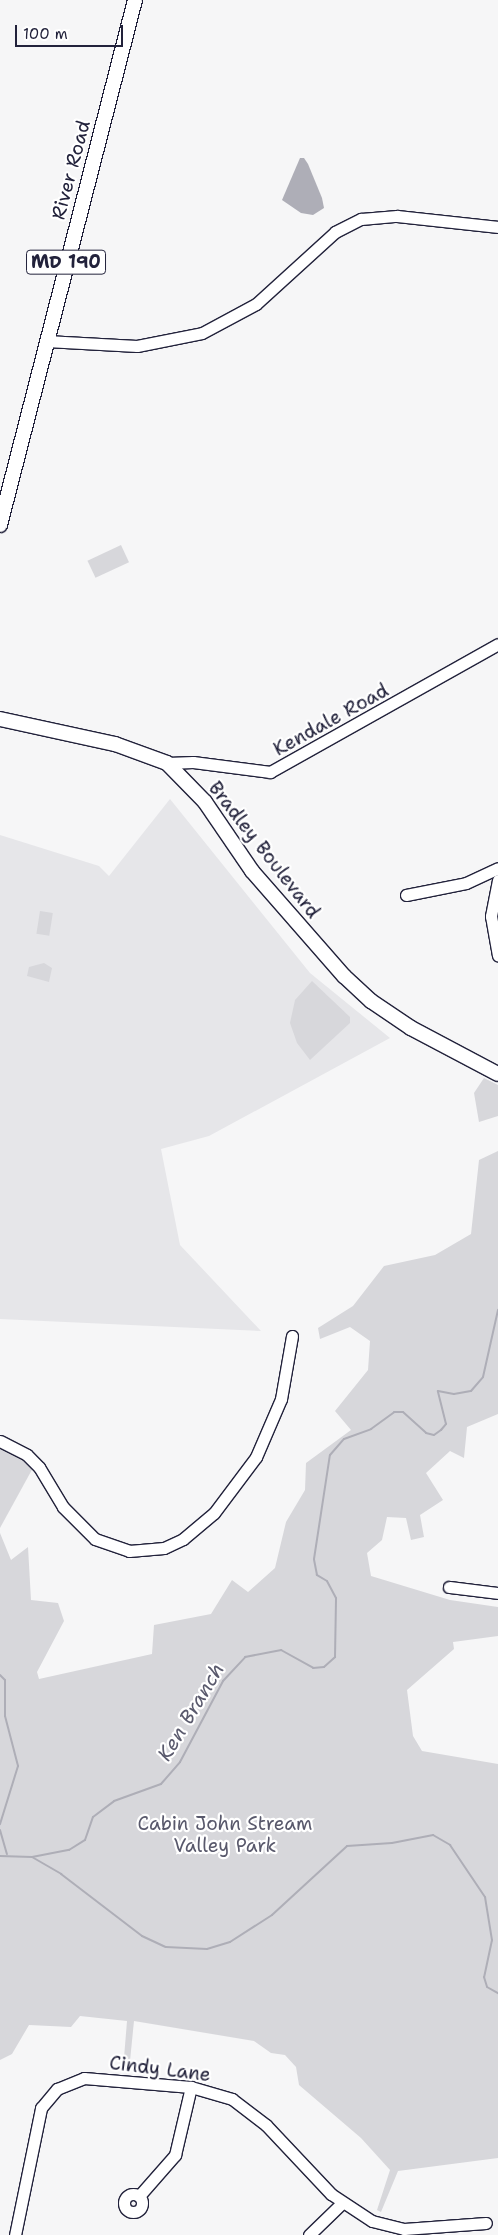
<!DOCTYPE html>
<html>
<head>
<meta charset="utf-8">
<style>
  body { margin:0 }
  #map { position:relative; width:498px; height:2235px; overflow:hidden; background:#f6f6f7; font-family:"Shantell Sans",sans-serif }
  div>[style] { position:absolute }
  .built>* { inset:0; background:#e6e6e9 }
  .green>* { inset:0; background:#d7d7db; transform-origin:0 0 }
  .water>* { inset:0; background:#aeaeb7 }
  .stream>* { height:2px; margin:-1px; padding:0 1px; transform-origin:1px; border-radius:1px; background:#aeaeb7 }
  .roads { filter:drop-shadow(1px 0 #22223b) drop-shadow(-1px 0 #22223b) drop-shadow(0 1px #22223b) drop-shadow(0 -1px #22223b) }
  .minor>* { height:11px; margin:-5.5px; padding:0 5.5px; transform-origin:5.5px; border-radius:5.5px; background:#fff }
  .minor>.ring { margin:-5.5px; padding:0; box-sizing:content-box; background:none; border:11px solid #fff; border-radius:50% }
  .major>* { height:14px; margin:-7px; padding:0 7px; transform-origin:7px; border-radius:7px; background:#fff }
  span { translate:-50% -50%; white-space:nowrap; text-align:center; line-height:1.15; -webkit-text-stroke:4.5px #fff; paint-order:stroke }
  .shield-label span { padding:1px 4px; background:#fff; border:1px solid; border-radius:4px; -webkit-text-stroke-width:0 }
  .shield-label { font-size:18px; color:#22223b; font-weight:700 }
  .street-label { font-size:19px; color:#22223b }
  .park-label { font-size:19px; color:#58586b }
  .water-label { font-size:20px; color:#5a5a6d; font-style:italic }
  .scale { position:absolute; left:15px; top:25px; width:108px; height:22px; box-sizing:border-box; border:2px solid #22223b; border-top:0; padding-left:6px; font-size:15px; line-height:18px; white-space:nowrap; color:#22223b; -webkit-text-stroke:4px #fff; paint-order:stroke }
</style>
</head>
<body>
<div id="map">
  <div class="built">
    <i style="clip-path:polygon(170px 799px,310px 973px,390px 1038px,209px 1136px,161px 1149px,180px 1245px,261px 1331px,0 1319px,0 835px,99px 866px,109px 876px)"></i>
  </div>
  <div class="green">
    <i style="left:121px;top:545px;width:19px;height:37px;rotate:65deg"></i>
    <i style="left:40px;top:911px;width:13px;height:23px;rotate:9deg"></i>
    <i style="clip-path:polygon(44px 963px,52px 968px,49px 982px,27px 976px,29px 967px)"></i>
    <i style="clip-path:polygon(312px 981px,350px 1017px,350px 1023px,310px 1060px,297px 1043px,290px 1023px,295px 1000px)"></i>
    <i style="clip-path:polygon(484px 1078px,498px 1085px,498px 1116px,479px 1122px,474px 1093px)"></i>
    <i style="clip-path:polygon(498px 1151px,498px 1414px,467px 1427px,464px 1458px,450px 1451px,426px 1473px,443px 1500px,420px 1515px,424px 1537px,411px 1540px,406px 1518px,387px 1517px,382px 1540px,367px 1553px,371px 1576px,450px 1600px,498px 1607px,498px 1636px,453px 1642px,454px 1649px,407px 1690px,413px 1736px,422px 1751px,498px 1764px,498px 2158px,398px 2171px,381px 2212px,377px 2210px,390px 2170px,361px 2138px,299px 2085px,296px 2067px,285px 2055px,271px 2053px,254px 2041px,134px 2021px,129px 2071px,123px 2070px,127px 2021px,80px 2016px,71px 2027px,29px 2025px,12px 2054px,0 2060px,0 1533px,11px 1560px,28px 1547px,31px 1600px,58px 1603px,64px 1621px,37px 1672px,39px 1679px,152px 1654px,154px 1625px,211px 1614px,232px 1580px,248px 1592px,275px 1568px,286px 1522px,305px 1490px,306px 1463px,351px 1430px,335px 1411px,368px 1370px,370px 1341px,350px 1327px,320px 1339px,318px 1328px,353px 1306px,384px 1266px,435px 1255px,471px 1234px,479px 1160px)"></i>
    <i style="clip-path:polygon(0 1449px,13px 1450px,34px 1466px,0 1528px)"></i>
  </div>
  <div class="water">
    <i style="clip-path:polygon(300px 158px,304px 158px,308px 164px,322px 198px,324px 208px,313px 215px,301px 213px,282px 200px)"></i>
  </div>
  <div class="stream">
    <i style="left:0;top:1675px;width:7px;rotate:45deg"></i>
    <i style="left:5px;top:1680px;width:36px;rotate:90deg"></i>
    <i style="left:5px;top:1716px;width:52px;rotate:75.4deg"></i>
    <i style="left:18px;top:1766px;width:61px;rotate:107.2deg"></i>
    <i style="left:0;top:1830px;width:25px;rotate:74deg"></i>
    <i style="left:0;top:1856px;width:32px;rotate:2deg"></i>
    <i style="left:32px;top:1857px;width:34px;rotate:30deg"></i>
    <i style="left:61px;top:1874px;width:102px;rotate:37.4deg"></i>
    <i style="left:142px;top:1936px;width:26px;rotate:25deg"></i>
    <i style="left:166px;top:1947px;width:41px;rotate:2.8deg"></i>
    <i style="left:207px;top:1949px;width:24px;rotate:-17deg"></i>
    <i style="left:230px;top:1942px;width:50px;rotate:-32.7deg"></i>
    <i style="left:272px;top:1915px;width:102px;rotate:-42.6deg"></i>
    <i style="left:347px;top:1846px;width:45px;rotate:-3.8deg"></i>
    <i style="left:392px;top:1843px;width:42px;rotate:-11deg"></i>
    <i style="left:433px;top:1835px;width:20px;rotate:30deg"></i>
    <i style="left:450px;top:1845px;width:63px;rotate:56.1deg"></i>
    <i style="left:485px;top:1897px;width:44px;rotate:80.8deg"></i>
    <i style="left:492px;top:1940px;width:38px;rotate:102deg"></i>
    <i style="left:484px;top:1977px;width:10px;rotate:73deg"></i>
    <i style="left:487px;top:1987px;width:13px;rotate:29deg"></i>
    <i style="left:32px;top:1857px;width:38px;rotate:-11deg"></i>
    <i style="left:69px;top:1850px;width:19px;rotate:-32deg"></i>
    <i style="left:85px;top:1840px;width:24px;rotate:-71deg"></i>
    <i style="left:93px;top:1817px;width:26px;rotate:-37deg"></i>
    <i style="left:114px;top:1801px;width:50px;rotate:-19.9deg"></i>
    <i style="left:161px;top:1784px;width:29px;rotate:-49deg"></i>
    <i style="left:180px;top:1762px;width:92px;rotate:-62deg"></i>
    <i style="left:223px;top:1681px;width:33px;rotate:-47deg"></i>
    <i style="left:245px;top:1657px;width:37px;rotate:-11deg"></i>
    <i style="left:281px;top:1650px;width:37px;rotate:29deg"></i>
    <i style="left:313px;top:1668px;width:11px;rotate:-5deg"></i>
    <i style="left:324px;top:1667px;width:15px;rotate:-42deg"></i>
    <i style="left:335px;top:1657px;width:59px;rotate:-89deg"></i>
    <i style="left:336px;top:1598px;width:19px;rotate:-118deg"></i>
    <i style="left:327px;top:1581px;width:12px;rotate:-149deg"></i>
    <i style="left:317px;top:1575px;width:16px;rotate:-101deg"></i>
    <i style="left:314px;top:1559px;width:105px;rotate:-81.3deg"></i>
    <i style="left:330px;top:1455px;width:21px;rotate:-49deg"></i>
    <i style="left:344px;top:1439px;width:29px;rotate:-20deg"></i>
    <i style="left:371px;top:1429px;width:29px;rotate:-36deg"></i>
    <i style="left:394px;top:1412px;width:9px"></i>
    <i style="left:403px;top:1412px;width:31px;rotate:42deg"></i>
    <i style="left:426px;top:1433px;width:8px;rotate:14deg"></i>
    <i style="left:434px;top:1435px;width:9px;rotate:-36deg"></i>
    <i style="left:441px;top:1430px;width:8px;rotate:-50deg"></i>
    <i style="left:446px;top:1424px;width:34px;rotate:-104deg"></i>
    <i style="left:438px;top:1391px;width:16px;rotate:11deg"></i>
    <i style="left:454px;top:1394px;width:17px;rotate:-10deg"></i>
    <i style="left:471px;top:1391px;width:18px;rotate:-49deg"></i>
    <i style="left:483px;top:1377px;width:69px;rotate:-77.4deg"></i>
  </div>
  <div class="roads">
    <div class="minor">
      <i style="left:46px;top:341px;width:91px;rotate:3.1deg"></i>
      <i style="left:137px;top:346px;width:66px;rotate:-11.3deg"></i>
      <i style="left:202px;top:333px;width:61px;rotate:-28.2deg"></i>
      <i style="left:256px;top:304px;width:107px;rotate:-42.3deg"></i>
      <i style="left:335px;top:232px;width:29px;rotate:-27deg"></i>
      <i style="left:361px;top:219px;width:36px;rotate:-5deg"></i>
      <i style="left:397px;top:216px;width:102px;rotate:6.2deg"></i>
      <i style="left:167px;top:763px;width:26px;rotate:-2deg"></i>
      <i style="left:193px;top:762px;width:78px;rotate:7.4deg"></i>
      <i style="left:270px;top:772px;width:261px;rotate:-29.3deg"></i>
      <i style="left:498px;top:880px;width:37px;rotate:101deg"></i>
      <i style="left:491px;top:916px;width:40px;rotate:80deg"></i>
      <i style="left:406px;top:895px;width:61px;rotate:-11.3deg"></i>
      <i style="left:466px;top:883px;width:35px;rotate:-25deg"></i>
      <i style="left:0;top:1441px;width:30px;rotate:27deg"></i>
      <i style="left:27px;top:1455px;width:17px;rotate:45deg"></i>
      <i style="left:39px;top:1467px;width:47px;rotate:59deg"></i>
      <i style="left:63px;top:1507px;width:45px;rotate:45deg"></i>
      <i style="left:95px;top:1539px;width:36px;rotate:19deg"></i>
      <i style="left:129px;top:1551px;width:35px;rotate:-5deg"></i>
      <i style="left:164px;top:1548px;width:21px;rotate:-25deg"></i>
      <i style="left:183px;top:1539px;width:40px;rotate:-40deg"></i>
      <i style="left:214px;top:1513px;width:70px;rotate:-53.1deg"></i>
      <i style="left:256px;top:1457px;width:63px;rotate:-66.7deg"></i>
      <i style="left:281px;top:1399px;width:64px;rotate:-80.1deg"></i>
      <i style="left:449px;top:1587px;width:49px;rotate:7deg"></i>
      <i class="ring" style="left:124px;top:2194px;width:7px;height:7px"></i>
      <i style="left:139px;top:2196px;width:55px;rotate:-48.7deg"></i>
      <i style="left:175px;top:2155px;width:70px;rotate:-76.8deg"></i>
      <i style="left:15px;top:2235px;width:130px;rotate:-78.4deg"></i>
      <i style="left:41px;top:2108px;width:25px;rotate:-50deg"></i>
      <i style="left:57px;top:2089px;width:29px;rotate:-22deg"></i>
      <i style="left:84px;top:2078px;width:107px;rotate:4.8deg"></i>
      <i style="left:191px;top:2087px;width:43px;rotate:16.3deg"></i>
      <i style="left:232px;top:2099px;width:43px;rotate:37.4deg"></i>
      <i style="left:266px;top:2125px;width:95px;rotate:46.7deg"></i>
      <i style="left:331px;top:2194px;width:49px;rotate:33.4deg"></i>
      <i style="left:372px;top:2221px;width:33px;rotate:14deg"></i>
      <i style="left:404px;top:2229px;width:82px;rotate:-4.2deg"></i>
      <i style="left:309px;top:2235px;width:46px;rotate:-44.1deg"></i>
    </div>
    <div class="major">
      <i style="left:0;top:525px;width:542px;rotate:-75.58deg"></i>
      <i style="left:0;top:719px;width:118px;rotate:12.3deg"></i>
      <i style="left:115px;top:744px;width:55px;rotate:20.1deg"></i>
      <i style="left:167px;top:763px;width:54px;rotate:45.7deg"></i>
      <i style="left:205px;top:802px;width:83px;rotate:55.7deg"></i>
      <i style="left:252px;top:871px;width:140px;rotate:48.8deg"></i>
      <i style="left:344px;top:976px;width:37px;rotate:43deg"></i>
      <i style="left:371px;top:1001px;width:48px;rotate:34deg"></i>
      <i style="left:411px;top:1028px;width:98px;rotate:27.9deg"></i>
    </div>
  </div>
  <div class="shield-label">
    <span style="left:66px;top:262px">MD 190</span>
  </div>
  <div class="street-label">
    <span style="left:71px;top:170px;rotate:-75deg">River Road</span>
    <span style="left:331px;top:720px;rotate:-29deg">Kendale Road</span>
    <span style="left:264px;top:850px;rotate:52deg">Bradley Boulevard</span>
    <span style="left:160px;top:2069px;rotate:7deg">Cindy Lane</span>
  </div>
  <div class="park-label">
    <span style="left:225px;top:1835px">Cabin John Stream<br>Valley Park</span>
  </div>
  <div class="water-label">
    <span style="left:191px;top:1712px;rotate:-59deg">Ken Branch</span>
  </div>
  <div class="scale">100 m</div>
</div>
</body>
</html>
